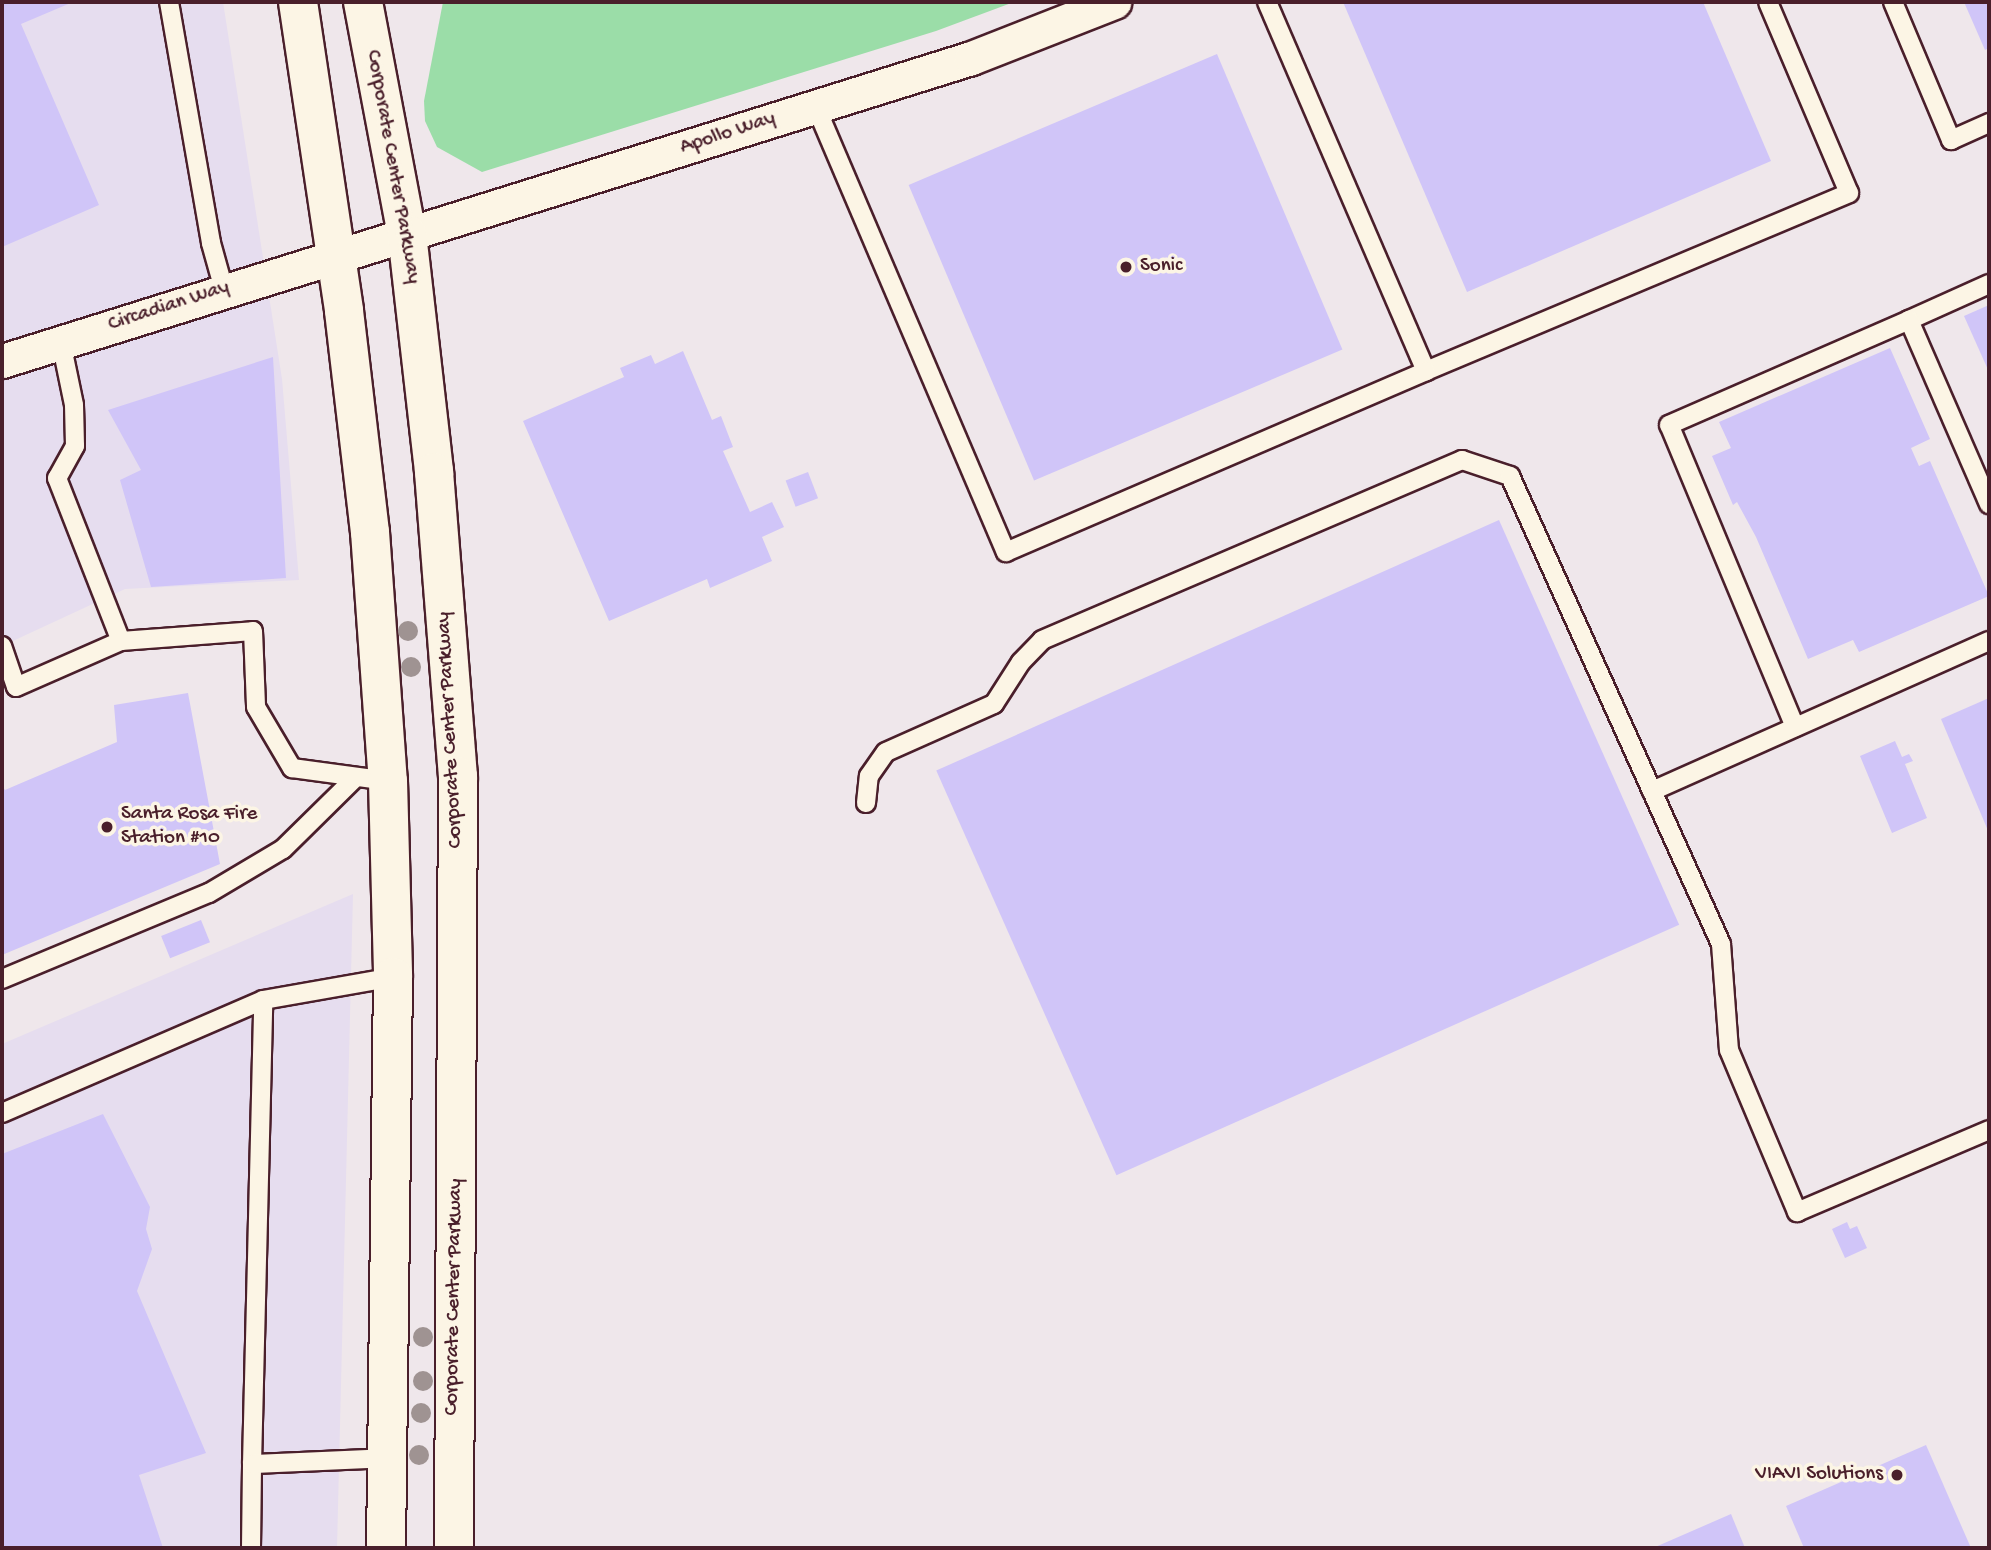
<!DOCTYPE html>
<html>
<head>
<meta charset="utf-8">
<style>
  body { margin:0 }
  #map { position:relative; width:1991px; height:1550px; overflow:hidden; background:#efe7eb; font-family:"Gochi Hand",sans-serif }
  div>[style] { position:absolute }
  .built>* { inset:0; background:#e6ddef }
  .green>* { inset:0; background:#9bdda8 }
  .building>* { inset:0; background:#d0c5f8; transform-origin:0 0 }
  .roads { filter:drop-shadow(2px 0 #4a1f2b) drop-shadow(-2px 0 #4a1f2b) drop-shadow(0 2px #4a1f2b) drop-shadow(0 -2px #4a1f2b) }
  .service>* { height:18px; margin:-9px; padding:0 9px; transform-origin:9px; border-radius:9px; background:#fcf5e5 }
  .minor>* { height:33px; margin:-16.5px; padding:0 16.5px; transform-origin:16.5px; border-radius:16.5px; background:#fcf5e5 }
  .tertiary>* { height:38px; margin:-19px; padding:0 19px; transform-origin:19px; border-radius:19px; background:#fcf5e5 }
  .trees>* { width:20px; height:20px; margin:-10px; border-radius:50%; background:#9f9392 }
  .dots>* { width:19px; height:19px; translate:-50% -50%; box-sizing:border-box; border:4px solid #fcf5e5; border-radius:50% }
  span { translate:-50% -50%; white-space:nowrap; text-align:center; line-height:1.15; -webkit-text-stroke:7px #fcf5e5; paint-order:stroke }
  .street-label { font-size:21px; color:#4a1f2b }
  .poi-label { font-size:21px; color:#4a1f2b }
  .left { translate:0 -50%; text-align:left }
  .right { translate:-100% -50%; text-align:right }
  .frame { position:absolute; inset:0; border:4px solid #4a1f2b; pointer-events:none }
</style>
</head>
<body>
<div id="map">
  <div class="built">
    <i style="clip-path:polygon(2px 2px,223px 2px,282px 379px,299px 580px,125px 589px,2px 646px)"></i>
    <i style="clip-path:polygon(353px 894px,337px 1548px,2px 1548px,2px 1044px)"></i>
  </div>
  <div class="green">
    <i style="clip-path:polygon(443px 2px,1014px 2px,936px 31px,482px 172px,437px 147px,425px 121px,424px 101px)"></i>
  </div>
  <div class="building">
    <i style="clip-path:polygon(2px 2px,73px 2px,21px 24px,99px 205px,2px 247px)"></i>
    <i style="clip-path:polygon(1343px 2px,1703px 2px,1771px 161px,1467px 292px)"></i>
    <i style="clip-path:polygon(1964px 2px,1989px 2px,1989px 48px,1985px 50px)"></i>
    <i style="left:1217px;top:54px;width:321px;height:335px;rotate:67deg"></i>
    <i style="clip-path:polygon(1989px 305px,1989px 372px,1964px 316px)"></i>
    <i style="clip-path:polygon(1890px 348px,1930px 439px,1911px 448px,1919px 466px,1930px 461px,1989px 596px,1859px 652px,1853px 640px,1808px 659px,1756px 537px,1737px 502px,1733px 505px,1712px 456px,1731px 448px,1719px 422px)"></i>
    <i style="clip-path:polygon(683px 351px,712px 420px,721px 416px,733px 447px,723px 451px,750px 512px,772px 502px,784px 527px,762px 537px,772px 561px,710px 588px,707px 579px,609px 621px,523px 421px,624px 377px,620px 368px,651px 355px,655px 364px)"></i>
    <i style="clip-path:polygon(273px 357px,286px 578px,151px 587px,120px 480px,141px 470px,108px 410px)"></i>
    <i style="left:808px;top:472px;width:28px;height:24px;rotate:69deg"></i>
    <i style="left:1499px;top:520px;width:443px;height:616px;rotate:66deg"></i>
    <i style="clip-path:polygon(188px 693px,220px 864px,2px 955px,2px 786px,5px 790px,117px 742px,114px 705px)"></i>
    <i style="clip-path:polygon(1989px 698px,1989px 833px,1941px 719px)"></i>
    <i style="clip-path:polygon(1895px 741px,1902px 757px,1909px 754px,1913px 761px,1905px 764px,1927px 818px,1892px 833px,1860px 756px)"></i>
    <i style="left:201px;top:920px;width:24px;height:43px;rotate:68deg"></i>
    <i style="clip-path:polygon(103px 1114px,150px 1207px,146px 1229px,152px 1249px,137px 1291px,206px 1453px,139px 1475px,163px 1548px,2px 1548px,2px 1154px)"></i>
    <i style="clip-path:polygon(1847px 1222px,1850px 1229px,1857px 1226px,1867px 1248px,1845px 1258px,1832px 1229px)"></i>
    <i style="clip-path:polygon(1926px 1445px,1971px 1548px,1804px 1548px,1786px 1506px)"></i>
    <i style="clip-path:polygon(1731px 1514px,1745px 1548px,1653px 1548px)"></i>
  </div>
  <div class="roads">
    <div class="service">
      <i style="left:169px;top:2px;width:245px;rotate:80.1deg"></i>
      <i style="left:211px;top:243px;width:49px;rotate:74.5deg"></i>
      <i style="left:1267px;top:2px;width:402px;rotate:66.7deg"></i>
      <i style="left:1426px;top:371px;width:459px;rotate:-22.8deg"></i>
      <i style="left:1849px;top:193px;width:207px;rotate:-113deg"></i>
      <i style="left:1893px;top:2px;width:150px;rotate:67.2deg"></i>
      <i style="left:1951px;top:140px;width:42px;rotate:-24.1deg"></i>
      <i style="left:816px;top:107px;width:484px;rotate:66.9deg"></i>
      <i style="left:1006px;top:552px;width:457px;rotate:-23.3deg"></i>
      <i style="left:1909px;top:320px;width:88px;rotate:-24.2deg"></i>
      <i style="left:61px;top:342px;width:64px;rotate:78.3deg"></i>
      <i style="left:74px;top:405px;width:41px;rotate:88.6deg"></i>
      <i style="left:75px;top:446px;width:37px;rotate:119deg"></i>
      <i style="left:57px;top:478px;width:175px;rotate:68.6deg"></i>
      <i style="left:121px;top:641px;width:132px;rotate:-4.3deg"></i>
      <i style="left:253px;top:631px;width:76px;rotate:87.7deg"></i>
      <i style="left:256px;top:707px;width:71px;rotate:59.5deg"></i>
      <i style="left:292px;top:768px;width:97px;rotate:7.7deg"></i>
      <i style="left:2px;top:646px;width:43px;rotate:71.1deg"></i>
      <i style="left:16px;top:687px;width:115px;rotate:-23.7deg"></i>
      <i style="left:1795px;top:727px;width:327px;rotate:-112.6deg"></i>
      <i style="left:1669px;top:425px;width:262px;rotate:-23.6deg"></i>
      <i style="left:1909px;top:320px;width:201px;rotate:66.5deg"></i>
      <i style="left:1652px;top:791px;width:369px;rotate:-24deg"></i>
      <i style="left:866px;top:803px;width:27px;rotate:-84deg"></i>
      <i style="left:869px;top:776px;width:29px;rotate:-55deg"></i>
      <i style="left:886px;top:752px;width:118px;rotate:-24deg"></i>
      <i style="left:994px;top:704px;width:50px;rotate:-57.3deg"></i>
      <i style="left:1021px;top:662px;width:30px;rotate:-46deg"></i>
      <i style="left:1042px;top:640px;width:457px;rotate:-23.2deg"></i>
      <i style="left:1462px;top:460px;width:51px;rotate:18.4deg"></i>
      <i style="left:1510px;top:476px;width:513px;rotate:65.73deg"></i>
      <i style="left:1721px;top:944px;width:106px;rotate:85.7deg"></i>
      <i style="left:1729px;top:1050px;width:176px;rotate:67.2deg"></i>
      <i style="left:1797px;top:1212px;width:209px;rotate:-23.1deg"></i>
      <i style="left:2px;top:979px;width:224px;rotate:-22.6deg"></i>
      <i style="left:209px;top:893px;width:86px;rotate:-30.7deg"></i>
      <i style="left:283px;top:849px;width:100px;rotate:-44.6deg"></i>
      <i style="left:2px;top:1113px;width:284px;rotate:-23.4deg"></i>
      <i style="left:263px;top:1000px;width:132px;rotate:-10deg"></i>
      <i style="left:252px;top:1464px;width:464px;rotate:-88.6deg"></i>
      <i style="left:251px;top:1548px;width:84px;rotate:-89.3deg"></i>
      <i style="left:252px;top:1464px;width:135px;rotate:-2.5deg"></i>
    </div>
    <div class="minor">
      <i style="left:2px;top:361px;width:1015px;rotate:-17.36deg"></i>
      <i style="left:971px;top:58px;width:154px;rotate:-21.4deg"></i>
    </div>
    <div class="tertiary">
      <i style="left:298px;top:2px;width:312px;rotate:81.5deg"></i>
      <i style="left:344px;top:311px;width:223px;rotate:83.3deg"></i>
      <i style="left:370px;top:532px;width:250px;rotate:85.9deg"></i>
      <i style="left:388px;top:781px;width:196px;rotate:88.5deg"></i>
      <i style="left:393px;top:977px;width:571px;rotate:90.7deg"></i>
      <i style="left:363px;top:2px;width:236px;rotate:79.3deg"></i>
      <i style="left:407px;top:234px;width:240px;rotate:83.5deg"></i>
      <i style="left:434px;top:472px;width:305px;rotate:85.5deg"></i>
      <i style="left:458px;top:776px;width:772px;rotate:90.3deg"></i>
    </div>
  </div>
  <div class="trees">
    <i style="left:408px;top:631px"></i>
    <i style="left:411px;top:667px"></i>
    <i style="left:423px;top:1337px"></i>
    <i style="left:423px;top:1381px"></i>
    <i style="left:421px;top:1413px"></i>
    <i style="left:419px;top:1455px"></i>
  </div>
  <div class="dots">
    <i style="left:1126px;top:267px;background:#4a1f2b"></i>
    <i style="left:107px;top:827px;background:#4a1f2b"></i>
    <i style="left:1897px;top:1475px;background:#4a1f2b"></i>
  </div>
  <div class="street-label">
    <span style="left:728px;top:134px;rotate:-18deg">Apollo Way</span>
    <span style="left:392px;top:167px;rotate:80deg">Corporate Center Parkway</span>
    <span style="left:169px;top:307px;rotate:-18deg">Circadian Way</span>
    <span style="left:451px;top:730px;rotate:-93deg">Corporate Center Parkway</span>
    <span style="left:455px;top:1297px;rotate:-89deg">Corporate Center Parkway</span>
  </div>
  <div class="poi-label">
    <span class="left" style="left:1140px;top:267px">Sonic</span>
    <span class="left" style="left:121px;top:827px">Santa Rosa Fire<br>Station #10</span>
    <span class="right" style="left:1883px;top:1475px">VIAVI Solutions</span>
  </div>
  <div class="frame"></div>
</div>
</body>
</html>
